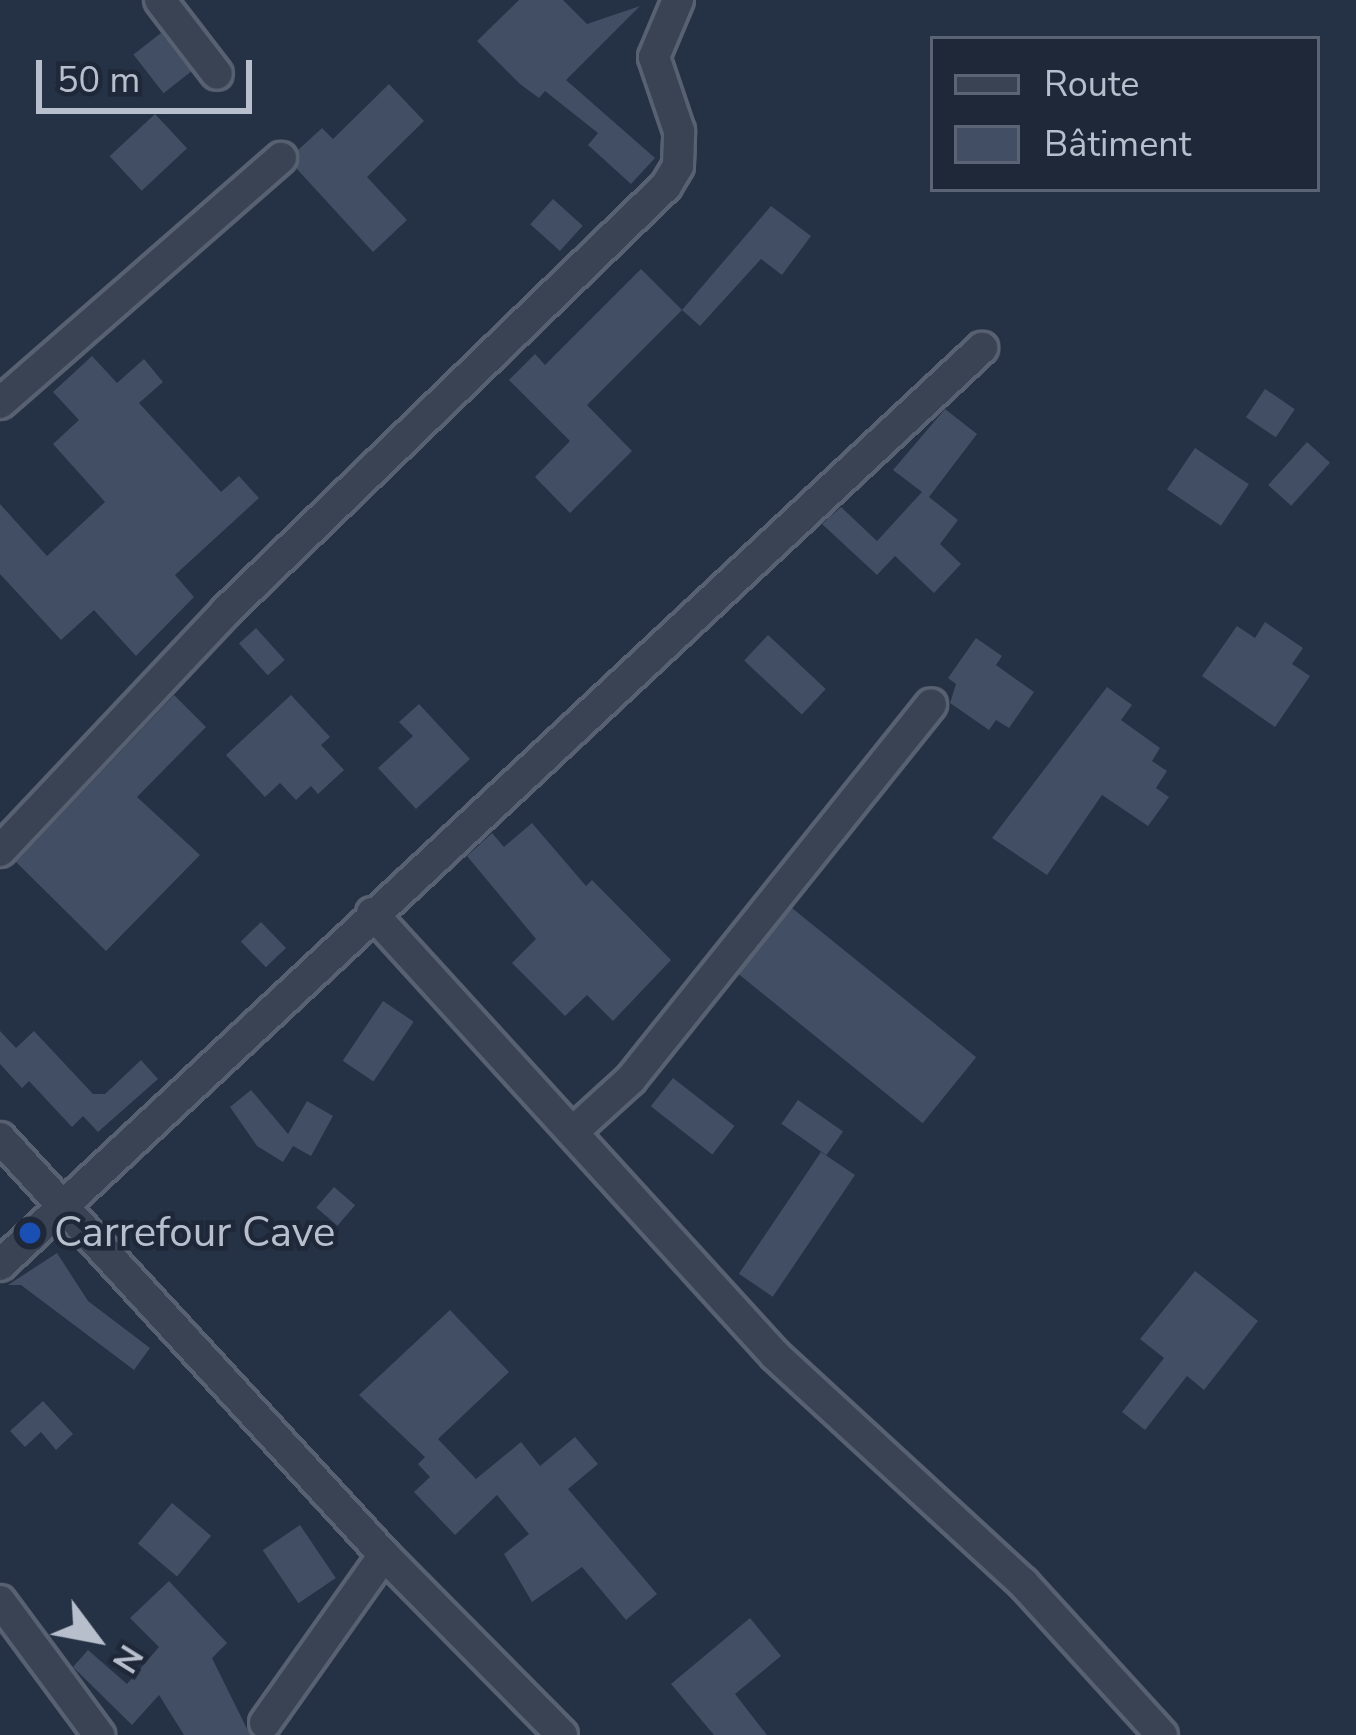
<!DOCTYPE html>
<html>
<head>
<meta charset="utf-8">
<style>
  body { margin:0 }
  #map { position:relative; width:1356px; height:1735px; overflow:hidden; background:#253144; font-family:"Nunito Sans",sans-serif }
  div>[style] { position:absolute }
  .building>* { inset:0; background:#414e64; transform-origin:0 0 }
  .roads { filter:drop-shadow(3px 0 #586171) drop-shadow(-3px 0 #586171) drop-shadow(0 3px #586171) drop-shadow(0 -3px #586171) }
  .minor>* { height:30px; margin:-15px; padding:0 15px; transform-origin:15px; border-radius:15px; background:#394353 }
  .dots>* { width:33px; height:33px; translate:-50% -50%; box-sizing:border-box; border:6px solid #1e2839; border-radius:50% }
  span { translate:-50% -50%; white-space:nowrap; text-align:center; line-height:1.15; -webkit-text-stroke:9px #1e2839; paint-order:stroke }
  .poi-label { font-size:42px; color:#b7bfcd }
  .left { translate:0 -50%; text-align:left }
  .legend { position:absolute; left:930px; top:36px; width:390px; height:156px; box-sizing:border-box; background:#1e2839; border:3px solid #5b6474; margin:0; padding:15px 21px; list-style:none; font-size:36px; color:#b7bfcd }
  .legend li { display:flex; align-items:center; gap:24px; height:60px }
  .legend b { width:60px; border:3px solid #5b6474 }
  .north { position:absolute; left:36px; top:1579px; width:120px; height:120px; -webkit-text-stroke:9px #1e2839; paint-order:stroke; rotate:122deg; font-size:33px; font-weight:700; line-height:48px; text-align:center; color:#b7bfcd }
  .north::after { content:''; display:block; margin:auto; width:42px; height:54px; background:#b7bfcd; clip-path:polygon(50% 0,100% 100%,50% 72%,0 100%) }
  .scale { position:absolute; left:36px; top:60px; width:216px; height:54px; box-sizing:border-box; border:6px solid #b7bfcd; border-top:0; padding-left:15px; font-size:36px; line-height:42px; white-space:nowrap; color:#b7bfcd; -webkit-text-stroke:9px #1e2839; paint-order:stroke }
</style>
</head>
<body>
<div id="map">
  <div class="building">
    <i style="clip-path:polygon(519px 0,563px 0,587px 24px,640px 6px,566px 80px,655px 158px,631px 184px,588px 145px,598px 133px,545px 91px,539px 98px,520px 84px,477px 41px)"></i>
    <i style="left:161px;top:33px;width:49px;height:35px;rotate:52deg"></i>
    <i style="clip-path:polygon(389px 84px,424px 121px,367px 177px,407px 220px,373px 252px,297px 169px,298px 150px,322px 128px,333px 139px)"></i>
    <i style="left:155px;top:114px;width:47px;height:62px;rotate:47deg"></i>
    <i style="left:553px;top:199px;width:40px;height:34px;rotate:42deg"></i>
    <i style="clip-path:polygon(771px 206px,811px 236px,782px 275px,761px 259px,700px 326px,682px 310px)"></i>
    <i style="clip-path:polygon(641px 269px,682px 310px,587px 405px,632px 451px,570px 513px,535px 477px,570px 441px,509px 380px,535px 354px,545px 365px)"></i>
    <i style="clip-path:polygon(92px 356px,117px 383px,144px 359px,163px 382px,139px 403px,221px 492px,239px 476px,259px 498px,175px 575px,194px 597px,136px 656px,94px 610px,61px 640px,0 574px,0 504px,47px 556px,105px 502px,53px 444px,79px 420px,53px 392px)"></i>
    <i style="left:1265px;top:389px;width:36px;height:34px;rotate:34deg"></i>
    <i style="clip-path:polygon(945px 409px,977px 434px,929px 497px,958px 520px,940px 544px,961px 564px,934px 593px,895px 556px,877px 575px,822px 524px,841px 507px,877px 541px,922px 492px,893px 470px)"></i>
    <i style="left:1307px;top:442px;width:31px;height:58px;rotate:42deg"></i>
    <i style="left:1195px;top:448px;width:65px;height:50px;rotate:34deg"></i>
    <i style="clip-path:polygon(1265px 622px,1303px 648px,1292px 664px,1310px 676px,1275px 727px,1202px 676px,1237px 626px,1255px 638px)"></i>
    <i style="left:256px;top:628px;width:43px;height:23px;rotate:48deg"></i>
    <i style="left:768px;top:635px;width:79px;height:35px;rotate:43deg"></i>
    <i style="clip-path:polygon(976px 638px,1002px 656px,996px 665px,1034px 692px,1009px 728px,996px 720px,989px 730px,950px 703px,956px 684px,948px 678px)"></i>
    <i style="clip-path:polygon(1107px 687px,1132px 705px,1121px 720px,1160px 748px,1152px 761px,1167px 771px,1156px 788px,1169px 797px,1148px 826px,1102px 795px,1047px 875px,992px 838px)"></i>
    <i style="clip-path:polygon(174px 695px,206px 727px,137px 797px,200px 855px,106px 951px,16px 862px)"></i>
    <i style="clip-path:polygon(291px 695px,330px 737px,321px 745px,344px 770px,318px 794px,311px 786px,296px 800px,280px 783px,265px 797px,226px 755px)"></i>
    <i style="clip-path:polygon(419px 704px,470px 759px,416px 809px,378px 768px,413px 736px,399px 722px)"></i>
    <i style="clip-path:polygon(532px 823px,586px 886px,592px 880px,671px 960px,613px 1021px,587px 995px,565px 1016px,512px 963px,536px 939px,467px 856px,492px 833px,504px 847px)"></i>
    <i style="left:792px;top:908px;width:237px;height:85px;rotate:39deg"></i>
    <i style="left:261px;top:922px;width:36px;height:28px;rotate:46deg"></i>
    <i style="left:383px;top:1001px;width:37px;height:72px;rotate:34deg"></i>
    <i style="clip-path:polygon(0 1031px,16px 1048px,34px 1031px,93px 1094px,105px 1094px,141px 1060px,158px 1079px,98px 1132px,83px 1116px,72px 1127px,29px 1081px,22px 1088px,0 1064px)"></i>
    <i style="left:673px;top:1078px;width:78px;height:36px;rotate:38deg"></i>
    <i style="clip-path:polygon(251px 1090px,288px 1134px,307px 1101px,333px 1116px,311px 1156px,293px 1146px,283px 1162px,257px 1146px,230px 1107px)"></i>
    <i style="left:798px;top:1100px;width:55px;height:29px;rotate:35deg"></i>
    <i style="left:821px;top:1152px;width:41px;height:147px;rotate:34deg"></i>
    <i style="left:334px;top:1187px;width:28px;height:27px;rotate:41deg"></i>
    <i style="clip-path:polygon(57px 1253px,88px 1301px,150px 1348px,134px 1370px,21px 1285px,8px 1285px)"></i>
    <i style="clip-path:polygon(1195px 1271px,1258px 1321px,1204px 1390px,1187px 1376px,1145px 1430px,1122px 1412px,1164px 1358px,1140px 1339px)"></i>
    <i style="clip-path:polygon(450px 1310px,509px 1372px,438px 1439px,476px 1479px,521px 1442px,540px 1466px,575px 1437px,598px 1464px,568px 1489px,657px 1594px,626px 1620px,582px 1567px,532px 1602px,504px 1554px,529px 1534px,497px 1495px,455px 1535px,414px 1492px,430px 1477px,418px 1464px,425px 1457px,359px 1395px)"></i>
    <i style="clip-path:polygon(43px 1401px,73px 1434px,56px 1450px,41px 1432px,25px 1447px,10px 1431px)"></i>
    <i style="left:172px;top:1503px;width:51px;height:53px;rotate:40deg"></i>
    <i style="left:300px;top:1525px;width:64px;height:45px;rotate:56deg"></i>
    <i style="clip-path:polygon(169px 1581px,227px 1643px,212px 1658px,250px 1735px,184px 1735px,159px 1695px,132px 1725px,73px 1667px,88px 1650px,127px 1684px,159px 1647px,130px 1618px)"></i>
    <i style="clip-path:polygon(750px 1618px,781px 1656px,735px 1694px,767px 1735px,714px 1735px,671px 1684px)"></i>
  </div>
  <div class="roads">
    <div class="minor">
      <i style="left:160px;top:0;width:93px;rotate:52.4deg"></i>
      <i style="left:0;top:403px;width:373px;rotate:-41.1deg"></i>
      <i style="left:0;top:851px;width:330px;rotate:-46.7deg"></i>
      <i style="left:226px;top:611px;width:612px;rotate:-44.01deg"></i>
      <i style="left:666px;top:186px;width:23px;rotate:-59deg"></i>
      <i style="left:678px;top:166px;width:35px;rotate:-88deg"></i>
      <i style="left:679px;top:131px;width:78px;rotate:-108.7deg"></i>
      <i style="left:654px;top:57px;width:62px;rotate:-67.2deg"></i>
      <i style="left:372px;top:913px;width:598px;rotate:47.64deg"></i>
      <i style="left:775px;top:1355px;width:337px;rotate:42.6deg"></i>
      <i style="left:1023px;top:1583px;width:206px;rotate:47.6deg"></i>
      <i style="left:575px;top:1130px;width:76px;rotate:-42.3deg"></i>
      <i style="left:631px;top:1079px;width:480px;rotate:-51.3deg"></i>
      <i style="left:0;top:1138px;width:567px;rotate:47.36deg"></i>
      <i style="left:384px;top:1555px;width:253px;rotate:45.3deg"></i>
      <i style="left:0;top:1265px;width:1344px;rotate:-43.04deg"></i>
      <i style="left:0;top:1601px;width:167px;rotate:53.5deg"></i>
      <i style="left:265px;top:1723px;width:206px;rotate:-54.7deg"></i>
    </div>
  </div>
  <div class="dots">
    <i style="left:30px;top:1233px;background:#1a4fb4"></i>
  </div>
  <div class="poi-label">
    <span class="left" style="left:54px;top:1233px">Carrefour Cave</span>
  </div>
  <ul class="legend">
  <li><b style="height:15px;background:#394353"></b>Route</li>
  <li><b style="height:33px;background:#414e64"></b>Bâtiment</li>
  </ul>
  <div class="north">N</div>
  <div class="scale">50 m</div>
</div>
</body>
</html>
